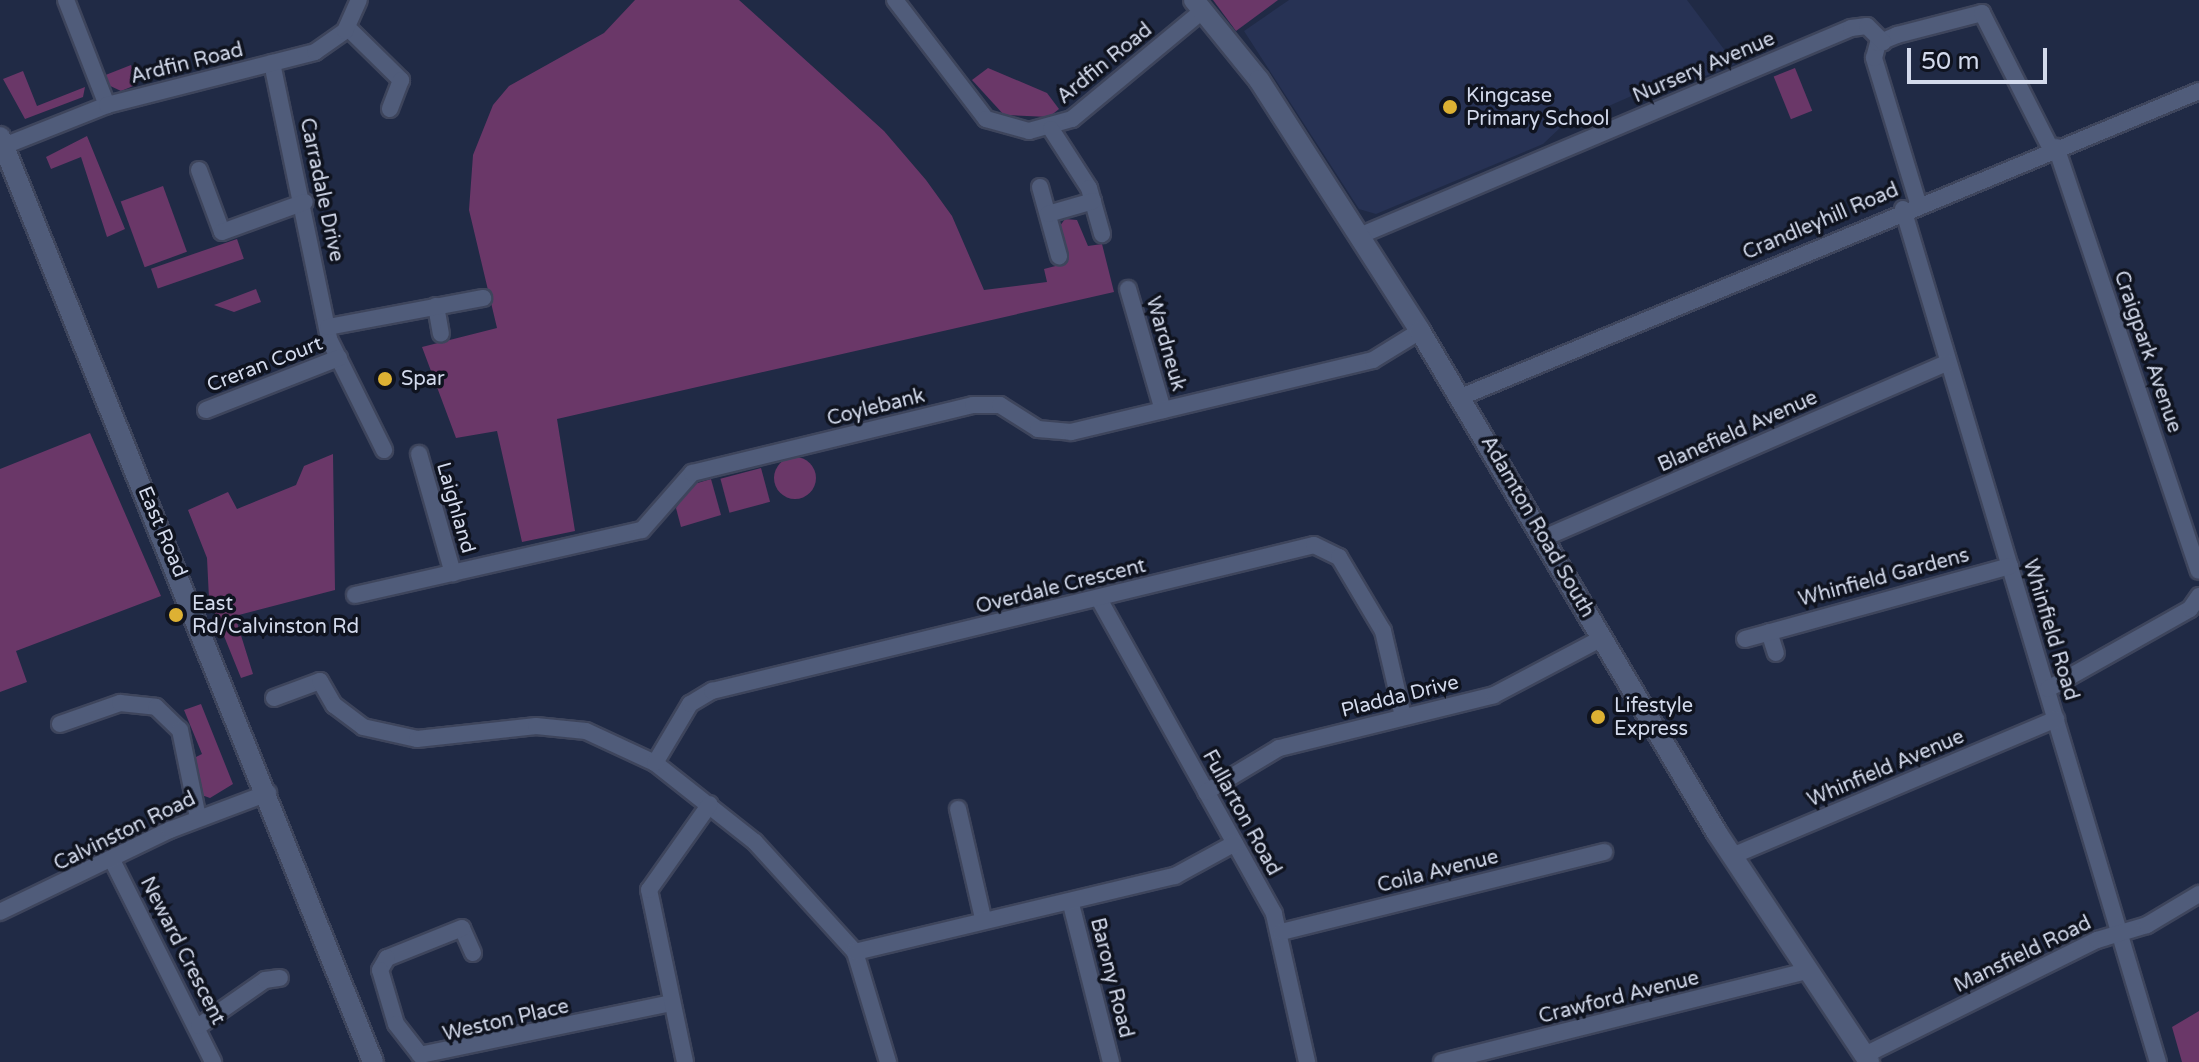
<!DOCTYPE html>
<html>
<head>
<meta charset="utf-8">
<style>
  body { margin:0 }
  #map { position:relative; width:2199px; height:1062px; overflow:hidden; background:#202a45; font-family:"Varela Round",sans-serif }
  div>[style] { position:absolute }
  .built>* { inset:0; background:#273254 }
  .green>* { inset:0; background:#6a3768; transform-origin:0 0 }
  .round { border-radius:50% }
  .roads { filter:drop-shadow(2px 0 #3e455c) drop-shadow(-2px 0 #3e455c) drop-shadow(0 2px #3e455c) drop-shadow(0 -2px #3e455c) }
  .minor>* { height:16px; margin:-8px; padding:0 8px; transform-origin:8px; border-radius:8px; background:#505c7a }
  .tertiary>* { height:20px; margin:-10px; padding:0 10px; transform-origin:10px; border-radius:10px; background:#505c7a }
  .dots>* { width:22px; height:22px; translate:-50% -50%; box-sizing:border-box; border:4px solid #0f131f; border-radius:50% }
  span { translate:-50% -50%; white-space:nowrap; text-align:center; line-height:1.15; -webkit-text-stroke:7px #0f131f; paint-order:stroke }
  .street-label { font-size:20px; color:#d3daec }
  .poi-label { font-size:20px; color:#d3daec }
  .left { translate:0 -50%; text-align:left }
  .scale { position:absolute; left:1907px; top:48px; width:140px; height:36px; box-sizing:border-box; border:4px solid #d3daec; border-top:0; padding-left:10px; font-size:24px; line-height:28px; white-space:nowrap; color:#d3daec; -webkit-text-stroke:6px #0f131f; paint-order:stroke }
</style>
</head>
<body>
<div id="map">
  <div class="built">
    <i style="clip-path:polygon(1289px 0,1687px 0,1735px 64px,1678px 87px,1661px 83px,1561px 127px,1543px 144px,1376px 214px,1359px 209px,1244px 31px)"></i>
  </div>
  <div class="green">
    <i style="clip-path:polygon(635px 0,739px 0,884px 131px,926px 180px,952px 216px,984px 290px,1047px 282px,1044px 269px,1067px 263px,1057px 230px,1065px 219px,1077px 220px,1088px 246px,1102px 244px,1114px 292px,557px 419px,575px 531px,522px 542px,497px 431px,456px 438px,422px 347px,497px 328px,469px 210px,473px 155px,493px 105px,509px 86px,604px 33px)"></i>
    <i style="clip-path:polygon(1213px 0,1278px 0,1236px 31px)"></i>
    <i style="clip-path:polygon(131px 65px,138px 84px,121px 91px,106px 84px,103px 76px)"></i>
    <i style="clip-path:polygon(988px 68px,1047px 93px,1059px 109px,1049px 117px,1004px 115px,972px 80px)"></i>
    <i style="left:1795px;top:68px;width:46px;height:23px;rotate:68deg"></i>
    <i style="clip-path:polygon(23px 71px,37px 106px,85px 87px,83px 97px,25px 119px,3px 79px)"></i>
    <i style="clip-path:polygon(87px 136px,125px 229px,107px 237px,81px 157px,51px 169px,46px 157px)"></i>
    <i style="left:163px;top:186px;width:70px;height:45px;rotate:70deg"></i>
    <i style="left:237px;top:239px;width:21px;height:91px;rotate:71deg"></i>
    <i style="clip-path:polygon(256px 289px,261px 302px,234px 312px,214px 305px)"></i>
    <i style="clip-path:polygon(90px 433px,161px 596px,16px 651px,27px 682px,0 692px,0 469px)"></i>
    <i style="clip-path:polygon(333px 454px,335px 590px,235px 616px,253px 674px,241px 678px,209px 599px,207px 558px,188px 510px,228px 492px,237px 509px,296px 485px,304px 466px)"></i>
    <i class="round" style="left:774px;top:457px;width:42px;height:42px"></i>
    <i style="left:761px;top:468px;width:35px;height:42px;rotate:75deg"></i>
    <i style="clip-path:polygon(711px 479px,721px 515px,681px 527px,676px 508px,691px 485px)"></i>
    <i style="clip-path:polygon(201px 704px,233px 784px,210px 798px,196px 793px,194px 758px,202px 754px,184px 710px)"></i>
    <i style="clip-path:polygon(2199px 1011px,2199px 1062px,2182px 1062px,2172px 1027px)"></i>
  </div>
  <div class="roads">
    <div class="minor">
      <i style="left:66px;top:0;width:113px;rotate:68.7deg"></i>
      <i style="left:895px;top:0;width:150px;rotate:52.6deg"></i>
      <i style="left:986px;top:119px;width:45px;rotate:15.6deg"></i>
      <i style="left:1029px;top:131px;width:45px;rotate:-15.6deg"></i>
      <i style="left:1072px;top:119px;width:169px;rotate:-39.7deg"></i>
      <i style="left:347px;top:27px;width:76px;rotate:44.5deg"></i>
      <i style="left:401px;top:80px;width:31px;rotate:111deg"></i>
      <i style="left:272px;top:63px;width:282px;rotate:78.3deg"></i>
      <i style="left:329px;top:339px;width:124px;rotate:63.6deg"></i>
      <i style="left:1051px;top:129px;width:70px;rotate:57.2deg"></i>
      <i style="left:1089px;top:188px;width:48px;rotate:74.2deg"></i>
      <i style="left:4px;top:146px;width:111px;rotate:-21.7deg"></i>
      <i style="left:107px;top:105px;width:215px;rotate:-14.3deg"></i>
      <i style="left:315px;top:52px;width:37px;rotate:-35deg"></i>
      <i style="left:345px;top:31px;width:34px;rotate:-66deg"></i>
      <i style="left:2056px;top:147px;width:447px;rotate:71.4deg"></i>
      <i style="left:199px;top:170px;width:66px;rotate:69.6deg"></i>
      <i style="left:222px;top:232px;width:88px;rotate:-19.9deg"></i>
      <i style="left:1040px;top:187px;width:72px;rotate:74.6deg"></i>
      <i style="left:1918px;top:203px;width:152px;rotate:-106.9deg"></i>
      <i style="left:1874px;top:58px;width:16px;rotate:-75deg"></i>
      <i style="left:1878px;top:43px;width:21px;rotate:-23deg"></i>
      <i style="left:1897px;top:35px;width:88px;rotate:-14.5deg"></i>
      <i style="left:1982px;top:13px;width:153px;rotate:63.1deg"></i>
      <i style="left:1903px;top:209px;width:890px;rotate:73.36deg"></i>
      <i style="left:1048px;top:214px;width:47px;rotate:-16.1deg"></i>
      <i style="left:1359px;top:236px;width:534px;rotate:-22.92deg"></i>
      <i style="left:1851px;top:28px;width:16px;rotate:-7deg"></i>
      <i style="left:1867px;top:26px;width:23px;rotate:45deg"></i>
      <i style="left:1128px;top:289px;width:126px;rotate:73.9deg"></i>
      <i style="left:436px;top:306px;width:28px;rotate:80deg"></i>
      <i style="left:328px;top:327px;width:158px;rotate:-10.6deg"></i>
      <i style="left:1461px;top:397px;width:799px;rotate:-22.52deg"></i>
      <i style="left:206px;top:410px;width:143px;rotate:-21.4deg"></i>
      <i style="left:419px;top:454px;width:124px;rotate:74.1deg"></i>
      <i style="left:1544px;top:538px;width:439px;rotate:-23.5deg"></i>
      <i style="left:355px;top:595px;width:294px;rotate:-12.8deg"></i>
      <i style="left:642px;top:530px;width:76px;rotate:-48.7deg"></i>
      <i style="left:692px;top:473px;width:289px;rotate:-13.6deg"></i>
      <i style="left:973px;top:405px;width:27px"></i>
      <i style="left:1000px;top:405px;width:45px;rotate:32.3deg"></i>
      <i style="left:1038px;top:429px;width:33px;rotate:5deg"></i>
      <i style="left:1071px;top:432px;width:310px;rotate:-13.4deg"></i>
      <i style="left:1373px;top:360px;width:55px;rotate:-31.7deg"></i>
      <i style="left:1099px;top:599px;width:360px;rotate:60.9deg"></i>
      <i style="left:1274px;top:914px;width:152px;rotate:77.4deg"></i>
      <i style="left:1769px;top:632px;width:22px;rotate:72deg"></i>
      <i style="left:1745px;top:639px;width:275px;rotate:-15.4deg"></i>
      <i style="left:2048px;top:689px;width:163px;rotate:-29.4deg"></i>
      <i style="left:2190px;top:609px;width:16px;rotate:-55deg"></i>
      <i style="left:274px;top:698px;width:49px;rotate:-20.3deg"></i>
      <i style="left:320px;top:681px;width:28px;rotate:60deg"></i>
      <i style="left:334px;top:705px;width:36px;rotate:37deg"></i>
      <i style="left:363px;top:727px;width:55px;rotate:12.5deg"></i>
      <i style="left:417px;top:739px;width:120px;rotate:-6.2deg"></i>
      <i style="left:536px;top:726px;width:50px;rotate:5.7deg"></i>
      <i style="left:586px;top:731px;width:76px;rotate:24.9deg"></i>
      <i style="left:655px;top:763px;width:127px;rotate:38.3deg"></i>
      <i style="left:755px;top:842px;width:149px;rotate:47.7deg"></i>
      <i style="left:855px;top:952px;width:115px;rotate:73.3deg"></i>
      <i style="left:60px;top:724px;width:64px;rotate:-19.3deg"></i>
      <i style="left:120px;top:703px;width:36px;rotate:6deg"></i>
      <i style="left:156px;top:707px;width:33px;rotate:44deg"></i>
      <i style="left:180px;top:730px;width:90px;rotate:78.4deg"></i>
      <i style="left:655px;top:763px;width:69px;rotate:-59.3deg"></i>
      <i style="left:690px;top:704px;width:26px;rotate:-31deg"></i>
      <i style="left:712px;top:691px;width:619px;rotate:-13.63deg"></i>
      <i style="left:1314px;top:545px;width:28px;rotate:26deg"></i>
      <i style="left:1339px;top:557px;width:86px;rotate:59.3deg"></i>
      <i style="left:1383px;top:631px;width:87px;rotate:76.8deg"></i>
      <i style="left:1206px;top:792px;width:85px;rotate:-31.1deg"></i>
      <i style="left:1279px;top:748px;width:221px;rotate:-13.8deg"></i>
      <i style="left:1494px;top:695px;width:122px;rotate:-27.8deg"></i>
      <i style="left:958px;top:809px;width:112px;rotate:77.1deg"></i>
      <i style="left:1732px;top:856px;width:352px;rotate:-22.9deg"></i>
      <i style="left:112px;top:860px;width:226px;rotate:63.4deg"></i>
      <i style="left:1071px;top:904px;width:163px;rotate:75.8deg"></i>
      <i style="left:0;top:912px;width:189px;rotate:-25.8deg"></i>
      <i style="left:170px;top:830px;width:105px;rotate:-20.7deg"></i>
      <i style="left:1281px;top:932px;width:333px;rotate:-13.9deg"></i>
      <i style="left:855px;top:952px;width:329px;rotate:-13.4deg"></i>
      <i style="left:1175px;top:876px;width:68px;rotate:-28.8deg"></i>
      <i style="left:473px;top:953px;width:27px;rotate:-114deg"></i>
      <i style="left:462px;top:928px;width:81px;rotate:158.2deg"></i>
      <i style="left:387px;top:958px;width:14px;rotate:120deg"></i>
      <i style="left:380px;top:970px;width:56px;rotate:73.5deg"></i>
      <i style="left:396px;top:1024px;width:39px;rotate:52deg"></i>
      <i style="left:420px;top:1055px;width:256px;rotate:-11.7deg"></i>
      <i style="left:199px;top:1026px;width:80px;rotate:-34.9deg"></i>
      <i style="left:265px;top:980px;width:15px;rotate:-8deg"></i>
      <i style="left:1865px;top:1055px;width:259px;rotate:-26.4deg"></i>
      <i style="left:2097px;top:940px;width:52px;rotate:-16.7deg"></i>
      <i style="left:2147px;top:925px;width:61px;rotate:-30.8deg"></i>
      <i style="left:685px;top:1062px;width:176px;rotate:-101.8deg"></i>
      <i style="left:649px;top:890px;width:105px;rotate:-54.7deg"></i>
      <i style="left:1442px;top:1062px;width:373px;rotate:-14deg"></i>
    </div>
    <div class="tertiary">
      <i style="left:1194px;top:0;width:103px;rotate:50.9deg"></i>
      <i style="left:1259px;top:80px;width:298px;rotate:57.3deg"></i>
      <i style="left:1420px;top:331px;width:583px;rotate:59.39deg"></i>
      <i style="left:1717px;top:833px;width:275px;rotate:56.4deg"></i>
      <i style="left:0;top:137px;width:997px;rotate:68.04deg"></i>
    </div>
  </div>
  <div class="dots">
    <i style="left:1450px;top:107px;background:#ddb133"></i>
    <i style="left:385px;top:379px;background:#ddb133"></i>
    <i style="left:176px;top:615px;background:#ddb133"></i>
    <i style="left:1598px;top:717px;background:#ddb133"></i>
  </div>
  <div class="street-label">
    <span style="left:187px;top:64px;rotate:-14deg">Ardfin Road</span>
    <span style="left:1105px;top:64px;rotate:-39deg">Ardfin Road</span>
    <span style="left:1704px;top:68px;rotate:-23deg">Nursery Avenue</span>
    <span style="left:321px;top:190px;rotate:78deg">Carradale Drive</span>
    <span style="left:1821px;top:222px;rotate:-23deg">Crandleyhill Road</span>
    <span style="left:1165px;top:344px;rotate:74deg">Wardneuk</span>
    <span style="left:2147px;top:352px;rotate:71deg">Craigpark Avenue</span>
    <span style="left:265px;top:365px;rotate:-21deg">Creran Court</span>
    <span style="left:876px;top:408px;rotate:-14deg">Coylebank</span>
    <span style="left:1738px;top:432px;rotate:-24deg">Blanefield Avenue</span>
    <span style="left:455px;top:508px;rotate:74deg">Laighland</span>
    <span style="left:1537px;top:527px;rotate:60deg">Adamton Road South</span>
    <span style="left:162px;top:532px;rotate:67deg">East Road</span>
    <span style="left:1884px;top:578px;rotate:-15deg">Whinfield Gardens</span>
    <span style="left:1061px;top:587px;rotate:-14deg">Overdale Crescent</span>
    <span style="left:2050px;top:630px;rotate:73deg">Whinfield Road</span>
    <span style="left:1400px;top:697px;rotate:-14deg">Pladda Drive</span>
    <span style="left:1886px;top:769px;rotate:-23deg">Whinfield Avenue</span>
    <span style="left:1241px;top:813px;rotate:61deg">Fullarton Road</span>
    <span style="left:125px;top:832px;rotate:-26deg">Calvinston Road</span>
    <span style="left:1438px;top:872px;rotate:-14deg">Coila Avenue</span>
    <span style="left:182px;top:951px;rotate:63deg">Neward Crescent</span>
    <span style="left:2023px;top:955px;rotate:-26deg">Mansfield Road</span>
    <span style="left:1111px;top:978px;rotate:76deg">Barony Road</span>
    <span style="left:1619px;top:998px;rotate:-14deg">Crawford Avenue</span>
    <span style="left:506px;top:1021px;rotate:-13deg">Weston Place</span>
  </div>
  <div class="poi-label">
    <span class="left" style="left:1466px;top:108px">Kingcase<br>Primary School</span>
    <span class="left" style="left:401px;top:379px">Spar</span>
    <span class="left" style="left:192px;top:616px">East<br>Rd/Calvinston Rd</span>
    <span class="left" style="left:1614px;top:718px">Lifestyle<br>Express</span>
  </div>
  <div class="scale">50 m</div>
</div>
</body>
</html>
